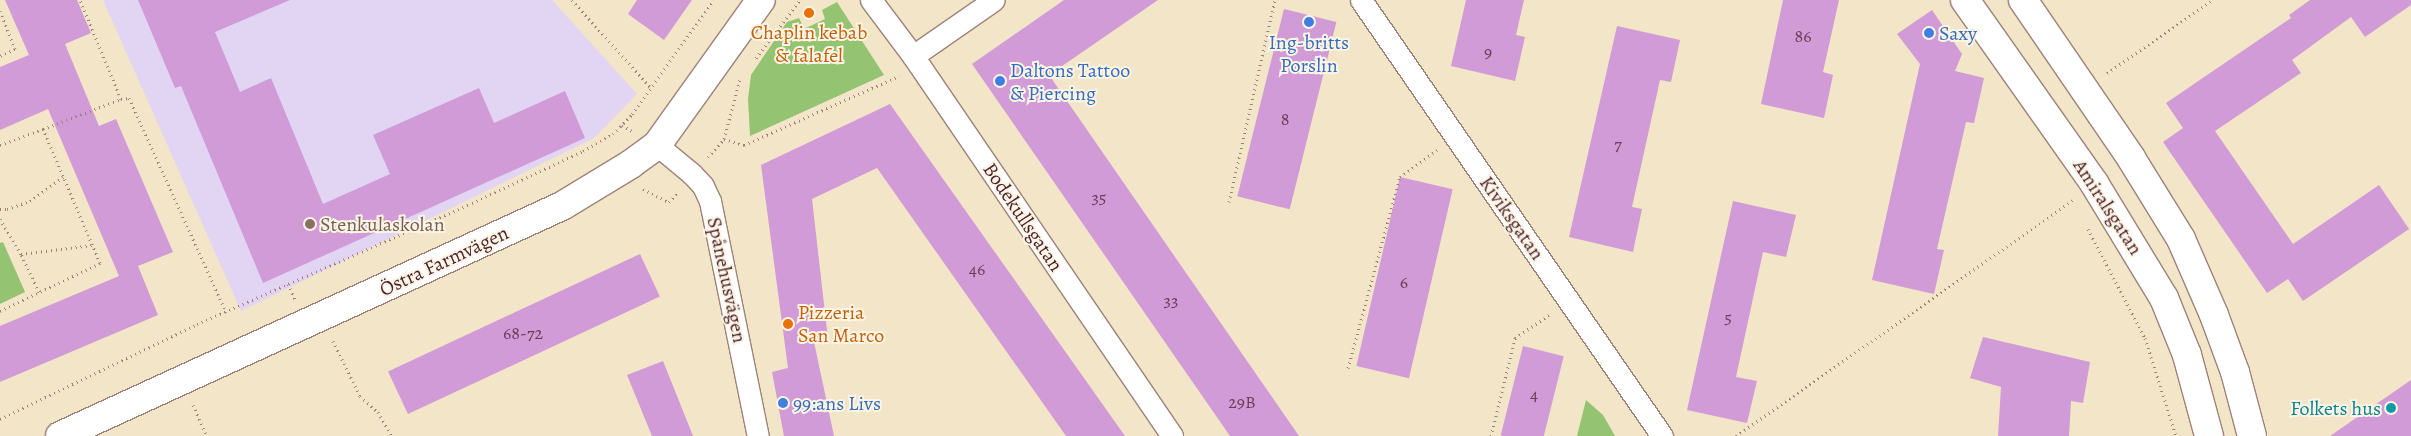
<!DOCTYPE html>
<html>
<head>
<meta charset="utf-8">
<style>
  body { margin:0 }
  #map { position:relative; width:2411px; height:436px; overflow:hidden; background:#f3e5c8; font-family:Alegreya,serif }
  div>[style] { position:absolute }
  .built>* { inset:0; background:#e2d4f3 }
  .green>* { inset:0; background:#94c372 }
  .building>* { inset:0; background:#d09bd6; transform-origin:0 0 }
  .path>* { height:3px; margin-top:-1.5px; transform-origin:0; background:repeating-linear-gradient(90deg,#9e827a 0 1px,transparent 0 5px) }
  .roads { filter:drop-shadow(1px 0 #9e827a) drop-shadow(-1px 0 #9e827a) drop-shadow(0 1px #9e827a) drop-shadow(0 -1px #9e827a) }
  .street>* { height:21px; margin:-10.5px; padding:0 10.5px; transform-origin:10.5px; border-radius:10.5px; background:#fff }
  .secondary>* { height:28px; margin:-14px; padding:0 14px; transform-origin:14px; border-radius:14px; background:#fff }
  .dots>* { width:14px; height:14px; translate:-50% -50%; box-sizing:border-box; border:2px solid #fcf5e5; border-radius:50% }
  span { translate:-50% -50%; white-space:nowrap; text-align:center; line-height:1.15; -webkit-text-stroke:4px #fcf5e5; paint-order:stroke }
  .number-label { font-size:18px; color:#6c3e56 }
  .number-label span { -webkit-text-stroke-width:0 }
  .food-label { font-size:20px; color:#c56008 }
  .left { translate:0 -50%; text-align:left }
  .shop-label { font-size:20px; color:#366cbe }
  .street-label { font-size:20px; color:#4a1f2b }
  .education-label { font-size:20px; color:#785e54 }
  .culture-label { font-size:20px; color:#0d838f }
  .right { translate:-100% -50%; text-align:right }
</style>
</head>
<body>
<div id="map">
  <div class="built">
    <i style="clip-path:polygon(103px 0,552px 0,637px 94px,594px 138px,241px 311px)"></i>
  </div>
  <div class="green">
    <i style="clip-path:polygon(837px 2px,884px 75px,750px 136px,748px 99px,751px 75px,787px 22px,799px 18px,804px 29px,825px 19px,822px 10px)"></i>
    <i style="clip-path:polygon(3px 242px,25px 292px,0 304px,0 243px)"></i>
    <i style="clip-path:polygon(1586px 400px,1603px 415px,1615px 436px,1577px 436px)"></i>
  </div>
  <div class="building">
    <i style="clip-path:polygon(5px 0,77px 0,91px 33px,65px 44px,99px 126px,116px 119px,173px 252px,138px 266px,158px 315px,0 382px,0 326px,119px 276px,48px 109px,0 130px,0 67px,29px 55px)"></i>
    <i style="clip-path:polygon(138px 0,290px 0,215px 32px,240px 92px,271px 78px,323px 204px,390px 174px,373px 135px,479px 88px,494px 123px,565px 91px,585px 138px,263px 283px,181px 86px,175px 88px)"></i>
    <i style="clip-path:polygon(637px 0,692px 0,664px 40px,628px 14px)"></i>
    <i style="clip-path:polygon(1064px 0,1158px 0,1049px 75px,1299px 436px,1230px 436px,972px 64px)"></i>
    <i style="clip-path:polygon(1466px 0,1524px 0,1516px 35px,1525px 37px,1515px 81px,1451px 66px)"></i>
    <i style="clip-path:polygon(1783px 0,1839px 0,1823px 72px,1833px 75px,1824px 118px,1761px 104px)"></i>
    <i style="clip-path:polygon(2310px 0,2411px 0,2411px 5px,2365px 37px,2351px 17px,2292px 60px,2301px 73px,2215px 131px,2293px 244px,2379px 185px,2409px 229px,2303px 301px,2288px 279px,2267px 293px,2163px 142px,2183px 128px,2166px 103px,2291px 18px,2289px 15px)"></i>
    <i style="left:1284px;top:9px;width:54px;height:193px;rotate:14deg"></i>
    <i style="clip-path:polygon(1932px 10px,1962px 54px,1955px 71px,1984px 78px,1974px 123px,1966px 122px,1937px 249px,1944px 250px,1934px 294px,1872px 280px,1920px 64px,1897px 34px)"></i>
    <i style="clip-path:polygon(1617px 26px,1680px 40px,1671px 82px,1660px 80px,1632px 207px,1642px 209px,1633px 252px,1569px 237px)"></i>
    <i style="clip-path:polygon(890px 104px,1125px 436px,1066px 436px,877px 168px,812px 199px,828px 339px,814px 342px,834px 436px,784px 436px,772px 372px,788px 368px,761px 165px)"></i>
    <i style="left:1400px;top:177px;width:54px;height:194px;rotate:13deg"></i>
    <i style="clip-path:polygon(1733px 201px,1796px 215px,1786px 257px,1763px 252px,1736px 377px,1757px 381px,1747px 423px,1687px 410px)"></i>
    <i style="left:640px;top:254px;width:47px;height:278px;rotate:65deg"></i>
    <i style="clip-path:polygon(1983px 337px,2090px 362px,2083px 403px,2071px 401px,2069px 436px,1998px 436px,2001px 387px,1970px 378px)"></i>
    <i style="left:1523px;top:346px;width:42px;height:92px;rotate:14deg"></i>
    <i style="clip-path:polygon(663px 361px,693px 436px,652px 436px,627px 375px)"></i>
    <i style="clip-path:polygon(2411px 380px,2411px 436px,2330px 436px)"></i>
  </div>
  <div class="path">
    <i style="left:572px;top:0;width:118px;rotate:48.1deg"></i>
    <i style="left:0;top:11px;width:41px;rotate:68.5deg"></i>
    <i style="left:15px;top:49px;width:17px;rotate:155deg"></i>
    <i style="left:756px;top:58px;width:73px;rotate:-52.8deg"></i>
    <i style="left:2107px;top:73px;width:129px;rotate:-34.6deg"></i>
    <i style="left:121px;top:99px;width:8px;rotate:-7deg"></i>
    <i style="left:129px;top:98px;width:235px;rotate:65.6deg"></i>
    <i style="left:622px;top:125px;width:12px;rotate:31deg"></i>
    <i style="left:724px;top:139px;width:21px;rotate:17deg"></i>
    <i style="left:744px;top:145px;width:170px;rotate:-24deg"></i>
    <i style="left:0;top:145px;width:46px;rotate:-20.4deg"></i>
    <i style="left:708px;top:157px;width:24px;rotate:-48deg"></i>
    <i style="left:724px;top:139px;width:62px;rotate:-75.1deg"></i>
    <i style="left:643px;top:189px;width:29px;rotate:27deg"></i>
    <i style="left:669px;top:202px;width:13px;rotate:-48deg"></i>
    <i style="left:1229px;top:202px;width:207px;rotate:-77.2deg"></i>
    <i style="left:0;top:209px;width:7px"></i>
    <i style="left:7px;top:209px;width:24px;rotate:-19deg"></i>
    <i style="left:30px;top:201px;width:41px;rotate:-36deg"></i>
    <i style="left:0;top:219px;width:41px;rotate:59deg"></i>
    <i style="left:2088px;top:229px;width:123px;rotate:62.4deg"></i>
    <i style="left:2145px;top:338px;width:103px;rotate:72.4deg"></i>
    <i style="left:288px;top:284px;width:17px;rotate:65deg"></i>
    <i style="left:39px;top:292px;width:42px;rotate:-115.3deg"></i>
    <i style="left:21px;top:254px;width:72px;rotate:-7.2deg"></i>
    <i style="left:0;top:311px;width:111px;rotate:-25.6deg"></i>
    <i style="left:100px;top:263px;width:146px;rotate:-113deg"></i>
    <i style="left:43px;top:129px;width:84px;rotate:-21deg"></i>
    <i style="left:121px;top:99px;width:107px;rotate:-112.5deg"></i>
    <i style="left:333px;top:341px;width:61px;rotate:63.9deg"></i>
    <i style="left:360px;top:396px;width:24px;rotate:42deg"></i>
    <i style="left:378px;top:412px;width:28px;rotate:60deg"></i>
    <i style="left:1348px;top:368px;width:198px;rotate:-74.8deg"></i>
    <i style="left:1400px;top:177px;width:46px;rotate:-36.1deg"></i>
    <i style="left:193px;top:405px;width:34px;rotate:66deg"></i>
    <i style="left:0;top:419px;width:219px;rotate:-25.7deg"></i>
    <i style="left:197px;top:324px;width:300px;rotate:-23.7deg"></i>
    <i style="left:472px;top:203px;width:123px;rotate:-25.1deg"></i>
    <i style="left:583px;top:151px;width:34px;rotate:-30deg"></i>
    <i style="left:613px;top:134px;width:28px;rotate:-46deg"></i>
    <i style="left:632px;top:114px;width:140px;rotate:-54.3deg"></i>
    <i style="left:1491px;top:436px;width:101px;rotate:-76.2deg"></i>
    <i style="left:1515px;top:338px;width:41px;rotate:-34.1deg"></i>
    <i style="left:1736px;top:436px;width:411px;rotate:-35deg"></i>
  </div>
  <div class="roads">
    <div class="street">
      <i style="left:871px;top:0;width:70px;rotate:53.1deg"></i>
      <i style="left:913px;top:56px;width:460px;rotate:55.7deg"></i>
      <i style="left:1361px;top:0;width:530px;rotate:55.38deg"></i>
      <i style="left:913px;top:56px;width:98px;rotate:-34.7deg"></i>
      <i style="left:657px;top:145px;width:45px;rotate:39.6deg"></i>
      <i style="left:692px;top:174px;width:16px;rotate:47deg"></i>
      <i style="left:703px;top:186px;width:17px;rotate:65deg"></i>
      <i style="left:710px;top:201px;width:240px;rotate:78.5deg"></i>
    </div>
    <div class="secondary">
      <i style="left:1965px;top:0;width:224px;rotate:54.8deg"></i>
      <i style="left:2094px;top:183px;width:135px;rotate:58.7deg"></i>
      <i style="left:2164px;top:298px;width:61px;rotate:68deg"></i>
      <i style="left:2187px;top:355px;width:84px;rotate:74.8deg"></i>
      <i style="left:2023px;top:0;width:191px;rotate:55.6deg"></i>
      <i style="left:2131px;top:158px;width:95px;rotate:58.3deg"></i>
      <i style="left:2181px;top:239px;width:83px;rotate:66.5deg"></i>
      <i style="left:2214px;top:315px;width:61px;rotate:69.8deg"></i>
      <i style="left:2235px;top:372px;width:66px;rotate:75.1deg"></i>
      <i style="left:60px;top:436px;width:552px;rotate:-24.62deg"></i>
      <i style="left:562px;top:206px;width:81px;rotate:-31.3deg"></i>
      <i style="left:631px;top:164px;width:32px;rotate:-36deg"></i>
      <i style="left:657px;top:145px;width:178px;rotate:-54.4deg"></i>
    </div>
  </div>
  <div class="dots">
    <i style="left:809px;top:13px;background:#e8710a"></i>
    <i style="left:1309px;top:22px;background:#3f7fe0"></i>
    <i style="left:1929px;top:33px;background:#3f7fe0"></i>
    <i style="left:1000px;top:81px;background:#3f7fe0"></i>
    <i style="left:310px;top:224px;background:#8d6e63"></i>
    <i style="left:788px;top:324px;background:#e8710a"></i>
    <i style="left:783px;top:403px;background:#3f7fe0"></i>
    <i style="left:2391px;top:408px;background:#0f9aa8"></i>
  </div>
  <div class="number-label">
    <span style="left:1803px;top:36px">86</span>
    <span style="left:1488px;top:52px">9</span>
    <span style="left:1285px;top:119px">8</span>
    <span style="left:1618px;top:144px">7</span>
    <span style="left:1099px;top:197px">35</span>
    <span style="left:977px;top:269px">46</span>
    <span style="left:1404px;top:282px">6</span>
    <span style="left:1171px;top:300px">33</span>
    <span style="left:1728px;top:317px">5</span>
    <span style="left:523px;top:333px">68-72</span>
    <span style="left:1534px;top:394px">4</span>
    <span style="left:1242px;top:402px">29B</span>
  </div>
  <div class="food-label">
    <span style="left:809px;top:44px">Chaplin kebab<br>&amp; falafel</span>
    <span class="left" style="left:798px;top:324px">Pizzeria<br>San Marco</span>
  </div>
  <div class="shop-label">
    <span class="left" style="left:1939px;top:33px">Saxy</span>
    <span style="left:1309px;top:54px">Ing-britts<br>Porslin</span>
    <span class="left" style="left:1010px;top:82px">Daltons Tattoo<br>&amp; Piercing</span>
    <span class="left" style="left:793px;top:403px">99:ans Livs</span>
  </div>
  <div class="street-label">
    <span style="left:2108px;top:207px;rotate:57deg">Amiralsgatan</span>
    <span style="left:1023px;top:217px;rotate:56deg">Bodekullsgatan</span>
    <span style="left:1512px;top:218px;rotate:55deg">Kiviksgatan</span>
    <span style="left:444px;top:261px;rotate:-25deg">Östra Farmvägen</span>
    <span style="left:727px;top:280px;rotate:78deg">Spånehusvägen</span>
  </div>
  <div class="education-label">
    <span class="left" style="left:320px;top:224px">Stenkulaskolan</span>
  </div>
  <div class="culture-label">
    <span class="right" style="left:2381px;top:408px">Folkets hus</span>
  </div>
</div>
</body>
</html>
